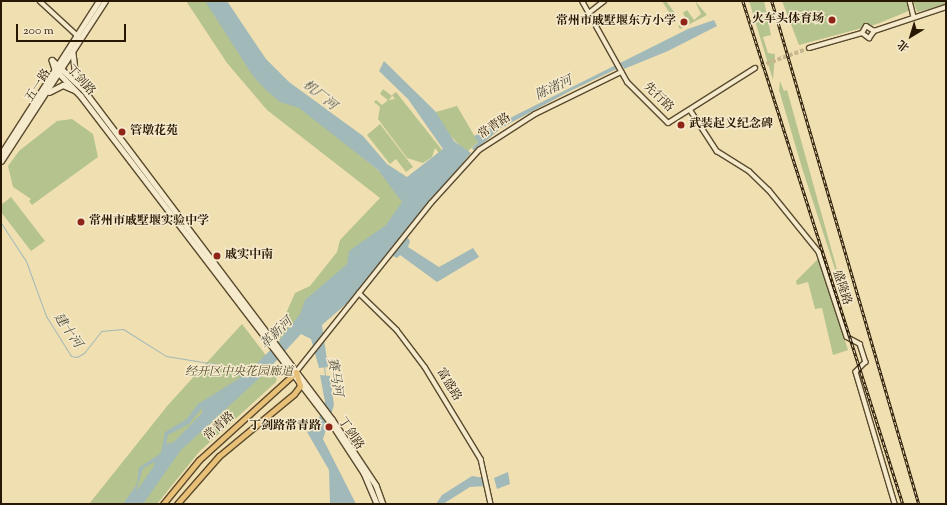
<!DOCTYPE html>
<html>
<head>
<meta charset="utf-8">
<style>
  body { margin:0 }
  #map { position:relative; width:947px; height:505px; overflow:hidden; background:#f0dfb1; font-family:"Sorts Mill Goudy","Noto Serif SC",serif }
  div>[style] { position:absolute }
  .green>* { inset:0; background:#b5c38f }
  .water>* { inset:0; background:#a1b9b8 }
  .stream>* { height:1px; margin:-0.5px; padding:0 0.5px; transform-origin:0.5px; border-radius:0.5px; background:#a1b9b8 }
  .tertiary-tunnel>* { height:4px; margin-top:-2px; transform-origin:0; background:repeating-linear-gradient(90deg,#c8b78e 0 4px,transparent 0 6px) }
  .roads { filter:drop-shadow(1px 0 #5a4a2e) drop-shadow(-1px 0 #5a4a2e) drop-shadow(0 1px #5a4a2e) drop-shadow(0 -1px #5a4a2e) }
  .minor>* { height:3.5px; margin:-1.75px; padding:0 1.75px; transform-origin:1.75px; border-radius:1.75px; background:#f5eacc }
  .tertiary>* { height:4px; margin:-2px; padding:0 2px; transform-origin:2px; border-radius:2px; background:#f5eacc }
  .secondary>* { height:4.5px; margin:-2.25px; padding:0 2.25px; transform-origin:2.25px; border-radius:2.25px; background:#f5eacc }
  .primary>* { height:5px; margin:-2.5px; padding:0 2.5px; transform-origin:2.5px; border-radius:2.5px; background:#e8c078 }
  .rail>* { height:2.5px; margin-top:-1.25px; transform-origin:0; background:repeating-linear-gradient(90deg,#f5eacc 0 3px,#281803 0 6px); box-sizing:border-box; border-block:1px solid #281803 }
  .dots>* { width:11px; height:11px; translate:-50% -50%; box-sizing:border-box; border:2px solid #f5eacc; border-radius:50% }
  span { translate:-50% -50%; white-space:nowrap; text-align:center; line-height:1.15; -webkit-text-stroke:3px #f5eacc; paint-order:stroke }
  .poi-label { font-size:12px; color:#281803; font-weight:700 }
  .right { translate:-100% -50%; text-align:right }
  .left { translate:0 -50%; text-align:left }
  .street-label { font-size:12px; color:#281803 }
  .park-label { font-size:12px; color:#524b2d; font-style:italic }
  .water-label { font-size:13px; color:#525042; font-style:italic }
  .frame { position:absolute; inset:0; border:2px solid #281803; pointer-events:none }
  .north { position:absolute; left:891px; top:16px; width:40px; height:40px; -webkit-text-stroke:3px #f5eacc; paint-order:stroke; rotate:218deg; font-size:11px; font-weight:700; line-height:16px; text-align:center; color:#281803 }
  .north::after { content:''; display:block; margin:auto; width:14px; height:18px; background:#281803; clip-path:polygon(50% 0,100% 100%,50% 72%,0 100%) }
  .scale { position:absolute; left:16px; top:24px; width:110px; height:18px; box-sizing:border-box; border:2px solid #281803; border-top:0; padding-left:5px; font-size:12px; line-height:14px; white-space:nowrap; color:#281803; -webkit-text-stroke:3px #f5eacc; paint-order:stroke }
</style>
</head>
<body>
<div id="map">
  <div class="green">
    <i style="clip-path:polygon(186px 1px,211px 1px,250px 60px,410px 198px,283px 344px,271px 329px,284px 318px,295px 293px,310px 286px,337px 252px,340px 240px,380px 198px,267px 110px,227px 63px)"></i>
    <i style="clip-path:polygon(662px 1px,666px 1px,674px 12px,671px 15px,678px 26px,687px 21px,683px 13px,687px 10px,694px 20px,701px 14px,695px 1px,707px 15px,680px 29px)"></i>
    <i style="clip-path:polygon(749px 1px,764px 1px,771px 35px,763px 37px,768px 53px,775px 54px,773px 80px)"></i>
    <i style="clip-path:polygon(782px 1px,908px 1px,911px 10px,877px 24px,799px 45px)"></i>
    <i style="clip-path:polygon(913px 1px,946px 1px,946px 5px,917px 12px)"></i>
    <i style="clip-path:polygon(780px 81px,784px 91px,787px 90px,848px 309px,802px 168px,779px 90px)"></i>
    <i style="clip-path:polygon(383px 89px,392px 96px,389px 100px,395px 99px,392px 95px,396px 92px,442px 150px,439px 153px,435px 148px,432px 157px,423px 163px,407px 158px,378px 119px,380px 107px,374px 102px,376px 100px,382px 105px,388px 100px,380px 94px)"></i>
    <i style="clip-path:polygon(457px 106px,478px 142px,467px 152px,444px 130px,436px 112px)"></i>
    <i style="clip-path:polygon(72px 119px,93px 134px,98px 157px,32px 205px,29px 201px,31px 199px,13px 187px,8px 166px,19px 151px,57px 121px)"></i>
    <i style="clip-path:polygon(380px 124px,413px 167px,406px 172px,396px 159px,390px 164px,367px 135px)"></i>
    <i style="clip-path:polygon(11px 197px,45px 241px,31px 251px,1px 212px,1px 205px)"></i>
    <i style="clip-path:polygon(818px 259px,848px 350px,833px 355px,822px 308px,815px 309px,808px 282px,797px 285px,796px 281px)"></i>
    <i style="clip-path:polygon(242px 324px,278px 371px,276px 382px,199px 452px,157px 504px,89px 504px,168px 405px)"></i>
  </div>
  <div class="water">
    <i style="clip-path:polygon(evenodd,205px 1px,227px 1px,266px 59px,289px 82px,363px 136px,387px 164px,407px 177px,443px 149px,408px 99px,379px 71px,384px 61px,436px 112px,454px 141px,471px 153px,405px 233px,410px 241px,408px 247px,439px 267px,473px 248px,479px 257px,437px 282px,400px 255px,397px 258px,389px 254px,346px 304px,322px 325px,328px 367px,319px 368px,311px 339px,301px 334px,265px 373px,181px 450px,143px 504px,123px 504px,137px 484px,139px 468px,161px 453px,165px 432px,187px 419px,198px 404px,248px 373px,279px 341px,300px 314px,305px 300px,347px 264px,349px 251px,386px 225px,402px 202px,378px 170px,299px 108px,280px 102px,267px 91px,253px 76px,205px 1px,202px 408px,202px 413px,174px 442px,166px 444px,168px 435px,189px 424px,202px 408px,205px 1px,155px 462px,154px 466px,136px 492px,143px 468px,155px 462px)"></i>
    <i style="clip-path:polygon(714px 20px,717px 26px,668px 51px,624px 69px,623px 66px,570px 91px,501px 128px,474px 151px,472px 148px,478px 142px,474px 136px,688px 29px)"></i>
    <i style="clip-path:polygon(320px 375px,330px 376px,334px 405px,323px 439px,356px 504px,330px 504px,329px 470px,307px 432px,316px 426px,325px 402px)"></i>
    <i style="clip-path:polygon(508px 472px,510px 484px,497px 489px,494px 478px)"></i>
    <i style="clip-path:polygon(472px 476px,484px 478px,486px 486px,470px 487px,443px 504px,436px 504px,442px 495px)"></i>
  </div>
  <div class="stream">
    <i style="left:1px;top:223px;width:45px;rotate:56.7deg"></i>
    <i style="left:26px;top:261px;width:59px;rotate:70deg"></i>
    <i style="left:46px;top:316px;width:47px;rotate:58deg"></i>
    <i style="left:71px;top:356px;width:6px;rotate:9deg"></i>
    <i style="left:77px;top:357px;width:8px;rotate:-30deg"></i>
    <i style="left:84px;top:353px;width:28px;rotate:-52deg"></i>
    <i style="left:101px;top:331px;width:22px;rotate:-5deg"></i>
    <i style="left:123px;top:329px;width:51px;rotate:32.1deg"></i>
    <i style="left:166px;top:356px;width:56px;rotate:9.3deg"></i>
    <i style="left:221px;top:365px;width:22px;rotate:30deg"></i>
    <i style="left:324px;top:366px;width:9px;rotate:84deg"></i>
  </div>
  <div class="tertiary-tunnel">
    <i style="left:755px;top:68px;width:58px;rotate:-20.3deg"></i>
  </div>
  <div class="roads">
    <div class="minor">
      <i style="left:40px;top:1px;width:53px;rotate:42.7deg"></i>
      <i style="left:910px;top:1px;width:16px;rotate:76deg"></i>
      <i style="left:691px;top:111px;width:48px;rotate:57deg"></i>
      <i style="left:717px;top:151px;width:38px;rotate:32deg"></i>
      <i style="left:749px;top:171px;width:28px;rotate:44deg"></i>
      <i style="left:769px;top:190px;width:80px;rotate:51.1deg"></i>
      <i style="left:819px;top:252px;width:89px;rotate:71.8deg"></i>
      <i style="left:847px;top:337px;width:15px;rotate:28deg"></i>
      <i style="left:860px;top:344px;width:19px;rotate:72deg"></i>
      <i style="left:866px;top:362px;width:14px;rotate:135deg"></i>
      <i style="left:856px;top:372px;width:138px;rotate:73.5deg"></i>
      <i style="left:359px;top:293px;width:53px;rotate:44.2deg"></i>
      <i style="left:397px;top:330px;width:46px;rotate:52.9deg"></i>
      <i style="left:425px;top:367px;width:108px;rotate:58.7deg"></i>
      <i style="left:481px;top:459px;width:46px;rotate:77.5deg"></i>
    </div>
    <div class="tertiary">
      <i style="left:582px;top:1px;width:93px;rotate:60.9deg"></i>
      <i style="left:627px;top:82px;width:58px;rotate:45deg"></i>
      <i style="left:668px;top:123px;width:103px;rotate:-32.3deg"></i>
      <i style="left:590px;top:12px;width:18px;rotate:-38deg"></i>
      <i style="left:874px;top:31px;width:76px;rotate:-18.4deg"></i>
      <i style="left:862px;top:33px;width:9px;rotate:36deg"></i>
      <i style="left:869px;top:38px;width:9px;rotate:-54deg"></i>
      <i style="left:862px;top:33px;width:8px;rotate:-60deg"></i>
      <i style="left:866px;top:26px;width:9px;rotate:32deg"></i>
      <i style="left:809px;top:48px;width:55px;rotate:-15.8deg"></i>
      <i style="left:296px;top:372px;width:216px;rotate:-51.4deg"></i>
      <i style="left:431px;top:203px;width:72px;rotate:-47.8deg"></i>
      <i style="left:479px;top:150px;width:67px;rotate:-32.7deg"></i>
      <i style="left:535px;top:114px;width:96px;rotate:-26deg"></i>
    </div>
    <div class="secondary">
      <i style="left:73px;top:53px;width:24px;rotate:83deg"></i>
      <i style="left:52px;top:60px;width:44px;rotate:43.2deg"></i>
      <i style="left:84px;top:90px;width:412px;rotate:53deg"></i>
      <i style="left:332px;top:419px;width:79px;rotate:56.3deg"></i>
      <i style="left:376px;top:485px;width:20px;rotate:70deg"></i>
      <i style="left:52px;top:60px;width:9px;rotate:72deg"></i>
      <i style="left:55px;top:69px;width:37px;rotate:46deg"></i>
      <i style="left:81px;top:96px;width:413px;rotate:52.6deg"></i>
      <i style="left:332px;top:424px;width:59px;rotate:56.9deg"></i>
      <i style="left:364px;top:473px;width:34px;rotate:67deg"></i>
      <i style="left:49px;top:92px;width:16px;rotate:-27deg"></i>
      <i style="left:63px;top:85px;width:12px;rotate:24deg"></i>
      <i style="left:1px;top:154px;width:182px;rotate:-57.4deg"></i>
      <i style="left:1px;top:161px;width:191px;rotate:-57deg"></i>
    </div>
    <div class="primary">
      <i style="left:163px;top:504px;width:57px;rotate:-50.7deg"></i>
      <i style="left:199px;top:460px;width:131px;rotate:-42.2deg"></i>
      <i style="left:296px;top:372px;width:15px;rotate:74deg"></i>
      <i style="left:300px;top:386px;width:10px;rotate:127deg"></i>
      <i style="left:294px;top:394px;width:97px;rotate:140.4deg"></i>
      <i style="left:219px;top:456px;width:64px;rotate:131.2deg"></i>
    </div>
  </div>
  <div class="rail">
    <i style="left:743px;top:1px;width:528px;rotate:72.35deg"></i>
    <i style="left:772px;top:1px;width:524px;rotate:73.71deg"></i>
  </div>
  <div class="dots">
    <i style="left:832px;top:20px;background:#8f2418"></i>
    <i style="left:684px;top:22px;background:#8f2418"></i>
    <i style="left:681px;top:125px;background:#8f2418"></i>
    <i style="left:122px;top:132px;background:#8f2418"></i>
    <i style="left:81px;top:222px;background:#8f2418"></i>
    <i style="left:217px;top:256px;background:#8f2418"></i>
    <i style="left:329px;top:427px;background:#8f2418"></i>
  </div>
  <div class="poi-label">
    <span class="right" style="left:824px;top:20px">火车头体育场</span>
    <span class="right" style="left:676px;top:22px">常州市戚墅堰东方小学</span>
    <span class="left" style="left:689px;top:125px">武装起义纪念碑</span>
    <span class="left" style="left:130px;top:132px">管墩花苑</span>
    <span class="left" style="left:89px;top:222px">常州市戚墅堰实验中学</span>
    <span class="left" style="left:225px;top:256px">戚实中南</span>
    <span class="right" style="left:321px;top:427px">丁剑路常青路</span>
  </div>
  <div class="street-label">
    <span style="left:80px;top:81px;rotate:48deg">丁剑路</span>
    <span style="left:39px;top:86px;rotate:-57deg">五一路</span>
    <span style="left:658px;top:98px;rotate:44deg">先行路</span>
    <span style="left:495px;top:127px;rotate:-34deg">常青路</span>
    <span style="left:841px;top:288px;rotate:72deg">盛隆路</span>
    <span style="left:448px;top:385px;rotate:59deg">富盛路</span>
    <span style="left:220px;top:427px;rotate:-42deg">常青路</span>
    <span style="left:350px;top:434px;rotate:56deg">丁剑路</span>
  </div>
  <div class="park-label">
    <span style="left:239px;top:373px">经开区中央花园廊道</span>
  </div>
  <div class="water-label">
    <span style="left:554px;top:89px;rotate:-25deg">陈渚河</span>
    <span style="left:319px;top:96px;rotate:39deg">机厂河</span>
    <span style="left:67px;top:331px;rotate:55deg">建十河</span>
    <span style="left:277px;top:334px;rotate:-44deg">革新河</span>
    <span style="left:334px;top:377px;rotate:81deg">赛马河</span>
  </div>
  <div class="frame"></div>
  <div class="north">北</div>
  <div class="scale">200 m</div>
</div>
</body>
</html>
